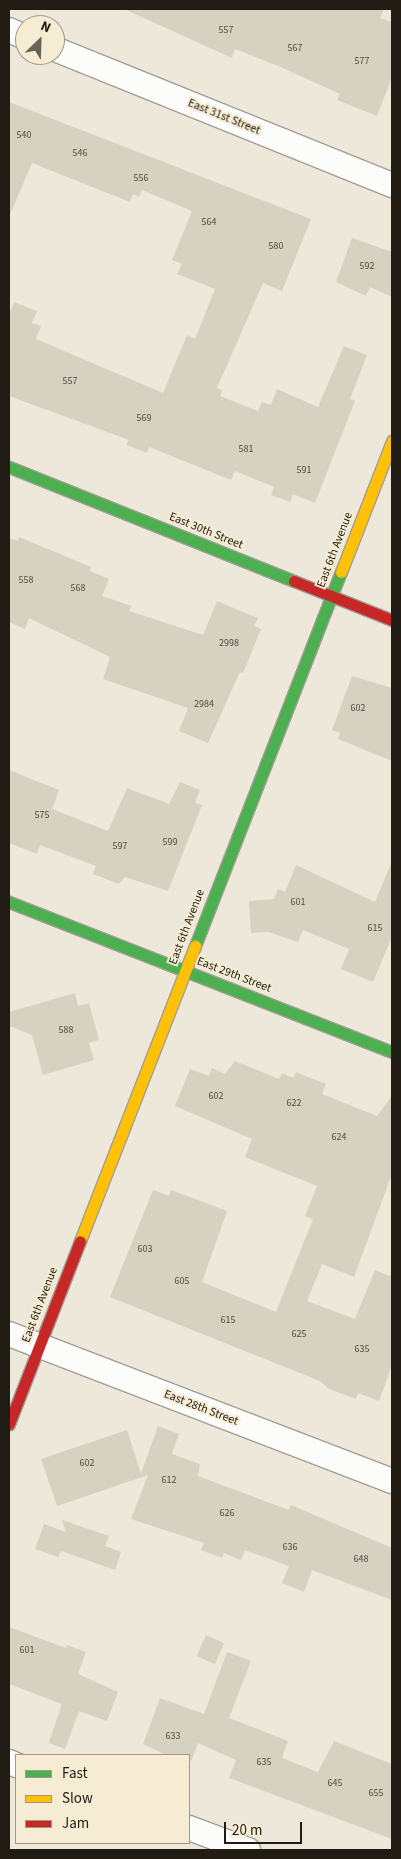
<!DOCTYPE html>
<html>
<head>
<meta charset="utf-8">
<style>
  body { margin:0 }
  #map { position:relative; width:401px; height:1859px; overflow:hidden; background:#eee8db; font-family:"Source Sans 3",sans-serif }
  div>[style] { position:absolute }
  .building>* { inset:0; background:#d7d1c1; transform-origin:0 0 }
  .roads { filter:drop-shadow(1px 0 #a29e94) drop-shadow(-1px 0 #a29e94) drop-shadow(0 1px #a29e94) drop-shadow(0 -1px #a29e94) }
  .street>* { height:24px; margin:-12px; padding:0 12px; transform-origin:12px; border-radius:12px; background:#fcfcfa }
  .fast>* { height:11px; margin:-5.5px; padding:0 5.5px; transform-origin:5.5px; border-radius:5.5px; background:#4caf50 }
  .slow>* { height:11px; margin:-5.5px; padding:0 5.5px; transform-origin:5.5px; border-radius:5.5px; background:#ffc107 }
  .jam>* { height:11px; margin:-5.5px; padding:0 5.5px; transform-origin:5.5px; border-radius:5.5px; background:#c62828 }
  span { translate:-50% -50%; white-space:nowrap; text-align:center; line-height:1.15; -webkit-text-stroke:4px #f6ecd3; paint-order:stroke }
  .number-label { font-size:10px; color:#504b40 }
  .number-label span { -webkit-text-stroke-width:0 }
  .street-label { font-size:12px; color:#201c13 }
  .frame { position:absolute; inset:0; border:10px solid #201c13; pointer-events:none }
  .legend { position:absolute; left:15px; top:1754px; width:175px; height:90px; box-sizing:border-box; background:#f6ecd3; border:1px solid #a09986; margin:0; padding:6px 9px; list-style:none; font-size:15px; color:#201c13 }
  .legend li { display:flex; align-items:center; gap:10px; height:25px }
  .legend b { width:25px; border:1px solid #a09986 }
  .north { position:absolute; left:15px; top:15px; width:50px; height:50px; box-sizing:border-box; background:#f6ecd3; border:1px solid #a09986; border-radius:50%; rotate:24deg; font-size:14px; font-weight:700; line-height:20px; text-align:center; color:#201c13 }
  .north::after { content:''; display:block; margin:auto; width:18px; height:22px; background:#686359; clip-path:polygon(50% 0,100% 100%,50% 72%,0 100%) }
  .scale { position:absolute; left:224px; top:1822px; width:78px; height:22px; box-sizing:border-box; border:2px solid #201c13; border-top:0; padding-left:6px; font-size:15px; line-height:18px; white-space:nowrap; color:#201c13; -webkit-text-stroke:4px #f6ecd3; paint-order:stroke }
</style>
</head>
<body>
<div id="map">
  <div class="building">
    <i style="clip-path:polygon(124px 9px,384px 9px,380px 18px,392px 22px,392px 77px,377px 116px,337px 100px,340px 94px,276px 65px,235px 49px,232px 58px)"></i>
    <i style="clip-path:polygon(9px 102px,311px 219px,282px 291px,263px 283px,217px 388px,222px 390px,220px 396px,258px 411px,262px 402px,271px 405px,277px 389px,318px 407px,344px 346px,367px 355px,350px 399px,355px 401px,315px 503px,293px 494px,290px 502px,271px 495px,274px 487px,235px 471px,231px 480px,149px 447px,147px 453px,126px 445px,129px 440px,9px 396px,9px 315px,14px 302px,37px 311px,32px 323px,41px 326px,36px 339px,163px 393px,187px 335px,195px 339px,215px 289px,177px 274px,182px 264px,172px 260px,192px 211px,142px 190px,139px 197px,133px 194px,130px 202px,32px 163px,9px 217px)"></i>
    <i style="clip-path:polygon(352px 238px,392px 252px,392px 297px,370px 287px,366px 296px,336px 282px)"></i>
    <i style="clip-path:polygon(19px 537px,91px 567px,90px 571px,109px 579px,102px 596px,132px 606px,129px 611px,203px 635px,217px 601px,258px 618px,254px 626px,261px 629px,243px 673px,240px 672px,208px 743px,179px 731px,188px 708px,103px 679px,110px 657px,29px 618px,25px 629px,9px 622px,9px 538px,18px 541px)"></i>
    <i style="clip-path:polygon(352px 676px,392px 688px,392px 761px,338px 739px,340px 733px,332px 730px)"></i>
    <i style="clip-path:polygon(9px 770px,59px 790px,52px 809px,108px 831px,127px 788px,169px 804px,180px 782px,200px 790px,195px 803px,202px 805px,168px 891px,125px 877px,119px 884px,93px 874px,96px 866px,40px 845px,37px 854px,9px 843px)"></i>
    <i style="clip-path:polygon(392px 861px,392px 937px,373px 982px,341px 969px,349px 949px,303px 930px,298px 942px,268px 932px,251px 933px,249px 901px,274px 899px,278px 889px,285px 892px,296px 865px,375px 902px)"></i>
    <i style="clip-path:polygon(75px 993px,78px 1006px,89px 1003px,99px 1040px,89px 1043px,94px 1060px,43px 1075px,32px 1035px,9px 1026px,9px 1012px)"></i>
    <i style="clip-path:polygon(235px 1061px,279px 1079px,282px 1073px,293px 1078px,296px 1072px,326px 1084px,322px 1094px,377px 1116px,392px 1096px,392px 1174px,354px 1277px,322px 1264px,307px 1301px,355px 1319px,375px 1270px,392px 1277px,392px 1365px,379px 1401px,358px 1393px,356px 1399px,329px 1389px,320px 1381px,110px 1297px,153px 1190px,169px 1196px,171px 1190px,227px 1211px,202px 1282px,276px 1312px,313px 1219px,305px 1216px,317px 1186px,245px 1157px,252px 1139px,175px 1106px,190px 1069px,209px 1076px,212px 1068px,225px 1074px)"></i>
    <i style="clip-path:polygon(158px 1426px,179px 1434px,172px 1454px,200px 1464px,198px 1476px,289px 1510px,291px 1505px,392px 1548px,392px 1600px,312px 1570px,304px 1592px,282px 1583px,289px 1566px,245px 1550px,241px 1560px,224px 1553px,222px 1558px,201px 1550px,204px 1543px,131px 1519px,148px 1475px,57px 1506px,41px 1459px,127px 1430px,141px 1474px)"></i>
    <i style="clip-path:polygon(62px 1520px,109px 1536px,105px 1546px,121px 1552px,115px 1570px,61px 1551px,58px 1557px,35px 1549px,44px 1524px,66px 1532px)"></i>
    <i style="clip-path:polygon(9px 1627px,66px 1648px,67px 1645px,86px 1652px,78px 1674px,118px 1692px,107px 1721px,79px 1711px,65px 1749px,49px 1743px,62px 1704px,9px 1684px)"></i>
    <i style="left:206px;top:1635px;width:20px;height:23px;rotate:24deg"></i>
    <i style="clip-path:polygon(227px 1652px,251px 1661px,229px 1718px,288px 1741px,282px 1758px,318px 1772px,334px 1741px,392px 1764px,392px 1839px,229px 1778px,236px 1760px,198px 1743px,191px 1762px,189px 1755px,166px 1755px,143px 1744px,160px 1698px,204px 1714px)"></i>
  </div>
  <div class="roads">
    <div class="street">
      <i style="left:9px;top:30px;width:17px;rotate:24deg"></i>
      <i style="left:55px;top:49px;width:363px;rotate:22deg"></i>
      <i style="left:9px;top:1334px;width:410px;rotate:21deg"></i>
      <i style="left:9px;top:1762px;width:8px;rotate:23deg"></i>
      <i style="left:189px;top:1828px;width:63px;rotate:20.4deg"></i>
    </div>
    <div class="fast">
      <i style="left:9px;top:467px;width:307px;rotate:21.8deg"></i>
      <i style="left:9px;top:902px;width:411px;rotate:21.4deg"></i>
      <i style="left:195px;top:946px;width:401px;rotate:-68.7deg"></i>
    </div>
    <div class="slow">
      <i style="left:341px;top:572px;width:141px;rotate:-68.7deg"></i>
      <i style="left:80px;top:1241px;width:317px;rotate:-68.7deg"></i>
    </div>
    <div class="jam">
      <i style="left:294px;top:581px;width:105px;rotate:21.7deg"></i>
      <i style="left:9px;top:1424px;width:196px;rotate:-68.8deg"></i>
    </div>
  </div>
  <div class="number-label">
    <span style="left:226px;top:31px">557</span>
    <span style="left:295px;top:49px">567</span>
    <span style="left:362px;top:62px">577</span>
    <span style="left:24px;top:136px">540</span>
    <span style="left:80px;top:154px">546</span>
    <span style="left:141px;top:179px">556</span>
    <span style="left:209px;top:223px">564</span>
    <span style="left:276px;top:247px">580</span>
    <span style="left:367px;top:267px">592</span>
    <span style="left:70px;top:382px">557</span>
    <span style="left:144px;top:419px">569</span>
    <span style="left:246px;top:450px">581</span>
    <span style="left:304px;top:471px">591</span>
    <span style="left:26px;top:581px">558</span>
    <span style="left:78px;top:589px">568</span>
    <span style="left:229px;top:644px">2998</span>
    <span style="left:204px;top:705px">2984</span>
    <span style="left:358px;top:709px">602</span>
    <span style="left:42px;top:816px">575</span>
    <span style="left:170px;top:843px">599</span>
    <span style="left:120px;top:847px">597</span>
    <span style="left:298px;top:903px">601</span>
    <span style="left:375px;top:929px">615</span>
    <span style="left:66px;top:1031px">588</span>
    <span style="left:216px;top:1097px">602</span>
    <span style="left:294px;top:1104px">622</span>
    <span style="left:339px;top:1138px">624</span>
    <span style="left:145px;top:1250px">603</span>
    <span style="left:182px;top:1282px">605</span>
    <span style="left:228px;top:1321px">615</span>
    <span style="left:299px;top:1335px">625</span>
    <span style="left:362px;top:1350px">635</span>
    <span style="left:87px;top:1464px">602</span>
    <span style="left:169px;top:1481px">612</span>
    <span style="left:227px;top:1514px">626</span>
    <span style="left:290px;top:1548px">636</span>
    <span style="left:361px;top:1560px">648</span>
    <span style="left:27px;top:1651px">601</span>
    <span style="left:173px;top:1737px">633</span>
    <span style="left:264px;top:1763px">635</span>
    <span style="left:335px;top:1784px">645</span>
    <span style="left:376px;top:1794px">655</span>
  </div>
  <div class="street-label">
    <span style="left:224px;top:117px;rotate:22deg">East 31st Street</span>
    <span style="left:206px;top:531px;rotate:22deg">East 30th Street</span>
    <span style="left:335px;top:550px;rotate:-69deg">East 6th Avenue</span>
    <span style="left:187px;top:927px;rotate:-69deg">East 6th Avenue</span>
    <span style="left:234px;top:975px;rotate:21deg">East 29th Street</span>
    <span style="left:40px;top:1305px;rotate:-69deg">East 6th Avenue</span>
    <span style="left:201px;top:1408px;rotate:21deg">East 28th Street</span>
  </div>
  <div class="frame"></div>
  <ul class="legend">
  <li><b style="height:6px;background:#4caf50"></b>Fast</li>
  <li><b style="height:6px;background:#ffc107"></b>Slow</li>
  <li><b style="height:6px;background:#c62828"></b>Jam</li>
  </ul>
  <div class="north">N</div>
  <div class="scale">20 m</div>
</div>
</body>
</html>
